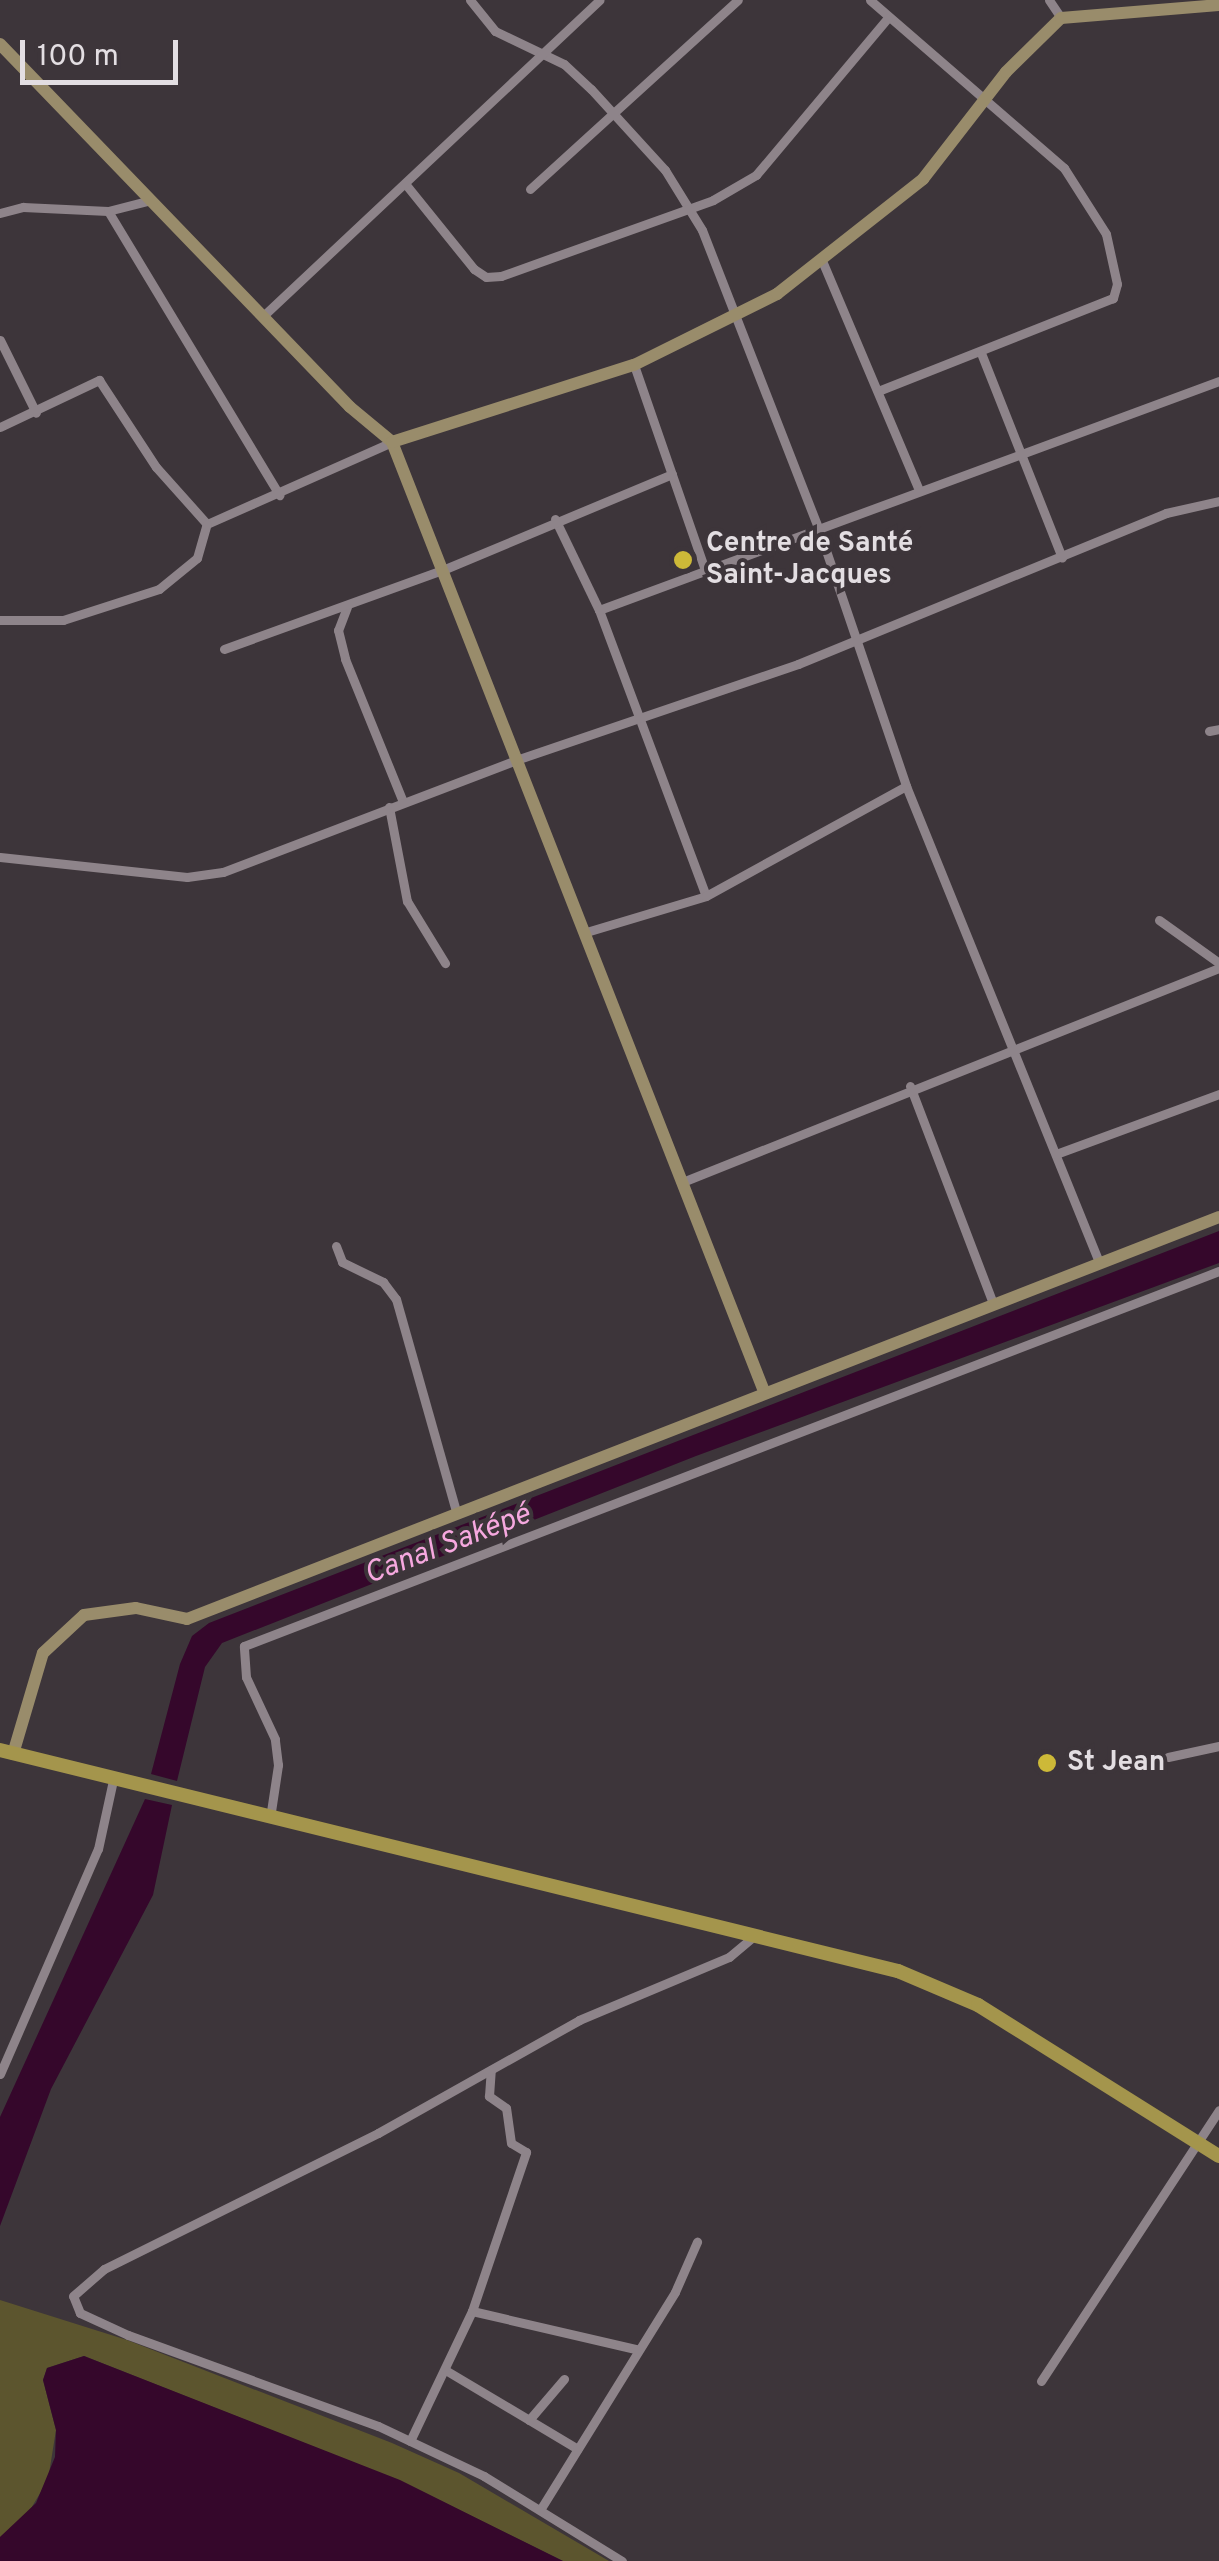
<!DOCTYPE html>
<html>
<head>
<meta charset="utf-8">
<style>
  body { margin:0 }
  #map { position:relative; width:1219px; height:2561px; overflow:hidden; background:#3d353a; font-family:Overpass,sans-serif }
  div>[style] { position:absolute }
  .green>* { inset:0; background:#5c552e }
  .water>* { inset:0; background:#35072b }
  .street>* { height:9px; margin:-4.5px; padding:0 4.5px; transform-origin:4.5px; border-radius:4.5px; background:#8e848a }
  .secondary>* { height:12px; margin:-6px; padding:0 6px; transform-origin:6px; border-radius:6px; background:#998c6b }
  .primary>* { height:14px; margin:-7px; padding:0 7px; transform-origin:7px; border-radius:7px; background:#a4954c }
  .dots>* { width:28px; height:28px; translate:-50% -50%; box-sizing:border-box; border:5px solid #3d353a; border-radius:50% }
  span { translate:-50% -50%; white-space:nowrap; text-align:center; line-height:1.15; -webkit-text-stroke:8px #3d353a; paint-order:stroke }
  .poi-label { font-size:28px; color:#e3dee2; font-weight:700 }
  .left { translate:0 -50%; text-align:left }
  .water-label { font-size:30px; color:#f6a8df; font-style:italic }
  .scale { position:absolute; left:20px; top:40px; width:158px; height:45px; box-sizing:border-box; border:5px solid #e3dee2; border-top:0; padding-left:12px; font-size:30px; line-height:35px; white-space:nowrap; color:#e3dee2; -webkit-text-stroke:8px #3d353a; paint-order:stroke }
</style>
</head>
<body>
<div id="map">
  <div class="green">
    <i style="clip-path:polygon(0 2300px,127px 2340px,392px 2443px,459px 2473px,609px 2561px,563px 2561px,400px 2481px,84px 2356px,47px 2368px,43px 2380px,56px 2430px,48px 2480px,27px 2515px,0 2537px)"></i>
  </div>
  <div class="water">
    <i style="clip-path:polygon(1219px 1231px,1219px 1263px,696px 1456px,222px 1643px,205px 1667px,177px 1781px,151px 1774px,180px 1664px,192px 1636px,209px 1623px)"></i>
    <i style="clip-path:polygon(145px 1799px,172px 1805px,153px 1895px,51px 2089px,0 2226px,0 2117px)"></i>
    <i style="clip-path:polygon(84px 2356px,400px 2480px,563px 2561px,0 2561px,0 2537px,36px 2503px,55px 2457px,56px 2430px,43px 2380px,47px 2368px)"></i>
  </div>
  <div class="street">
    <i style="left:470px;top:0;width:40px;rotate:51deg"></i>
    <i style="left:495px;top:31px;width:76px;rotate:25.6deg"></i>
    <i style="left:564px;top:64px;width:37px;rotate:43deg"></i>
    <i style="left:591px;top:89px;width:110px;rotate:47.6deg"></i>
    <i style="left:665px;top:170px;width:70px;rotate:58.3deg"></i>
    <i style="left:702px;top:230px;width:319px;rotate:68.7deg"></i>
    <i style="left:818px;top:527px;width:274px;rotate:71.2deg"></i>
    <i style="left:906px;top:786px;width:514px;rotate:67.93deg"></i>
    <i style="left:870px;top:0;width:257px;rotate:40.9deg"></i>
    <i style="left:1064px;top:168px;width:78px;rotate:57.5deg"></i>
    <i style="left:1106px;top:234px;width:51px;rotate:77.6deg"></i>
    <i style="left:1117px;top:284px;width:15px;rotate:106deg"></i>
    <i style="left:1113px;top:298px;width:250px;rotate:158.4deg"></i>
    <i style="left:1049px;top:0;width:22px;rotate:56deg"></i>
    <i style="left:407px;top:186px;width:107px;rotate:51.1deg"></i>
    <i style="left:474px;top:269px;width:14px;rotate:34deg"></i>
    <i style="left:486px;top:277px;width:15px;rotate:-4deg"></i>
    <i style="left:501px;top:276px;width:225px;rotate:-19.7deg"></i>
    <i style="left:713px;top:200px;width:50px;rotate:-30.2deg"></i>
    <i style="left:756px;top:175px;width:204px;rotate:-50deg"></i>
    <i style="left:530px;top:189px;width:281px;rotate:-42.3deg"></i>
    <i style="left:108px;top:211px;width:332px;rotate:58.9deg"></i>
    <i style="left:0;top:213px;width:24px;rotate:-15deg"></i>
    <i style="left:23px;top:207px;width:85px;rotate:2.7deg"></i>
    <i style="left:108px;top:211px;width:44px;rotate:-14.3deg"></i>
    <i style="left:823px;top:263px;width:246px;rotate:67.1deg"></i>
    <i style="left:262px;top:317px;width:463px;rotate:-43.2deg"></i>
    <i style="left:0;top:340px;width:81px;rotate:63.7deg"></i>
    <i style="left:981px;top:353px;width:220px;rotate:68.4deg"></i>
    <i style="left:634px;top:365px;width:217px;rotate:70.9deg"></i>
    <i style="left:0;top:427px;width:110px;rotate:-25.4deg"></i>
    <i style="left:99px;top:380px;width:104px;rotate:56.8deg"></i>
    <i style="left:156px;top:467px;width:76px;rotate:48.2deg"></i>
    <i style="left:207px;top:524px;width:202px;rotate:-23.9deg"></i>
    <i style="left:555px;top:519px;width:101px;rotate:64.2deg"></i>
    <i style="left:599px;top:610px;width:305px;rotate:69.5deg"></i>
    <i style="left:347px;top:607px;width:25px;rotate:111deg"></i>
    <i style="left:338px;top:630px;width:30px;rotate:76deg"></i>
    <i style="left:345px;top:659px;width:154px;rotate:67.9deg"></i>
    <i style="left:599px;top:610px;width:661px;rotate:-20.27deg"></i>
    <i style="left:0;top:620px;width:63px"></i>
    <i style="left:63px;top:620px;width:101px;rotate:-17.9deg"></i>
    <i style="left:159px;top:589px;width:49px;rotate:-39.2deg"></i>
    <i style="left:197px;top:558px;width:35px;rotate:-74deg"></i>
    <i style="left:224px;top:649px;width:235px;rotate:-19.9deg"></i>
    <i style="left:445px;top:569px;width:246px;rotate:-22.7deg"></i>
    <i style="left:1209px;top:731px;width:10px;rotate:-11deg"></i>
    <i style="left:389px;top:807px;width:96px;rotate:79.2deg"></i>
    <i style="left:407px;top:901px;width:73px;rotate:58.5deg"></i>
    <i style="left:0;top:857px;width:188px;rotate:6.1deg"></i>
    <i style="left:187px;top:877px;width:36px;rotate:-8deg"></i>
    <i style="left:223px;top:872px;width:314px;rotate:-20.9deg"></i>
    <i style="left:516px;top:760px;width:298px;rotate:-18.8deg"></i>
    <i style="left:798px;top:664px;width:398px;rotate:-22.3deg"></i>
    <i style="left:1166px;top:513px;width:54px;rotate:-12.8deg"></i>
    <i style="left:1159px;top:920px;width:74px;rotate:35.6deg"></i>
    <i style="left:583px;top:933px;width:128px;rotate:-16.7deg"></i>
    <i style="left:706px;top:896px;width:228px;rotate:-28.8deg"></i>
    <i style="left:910px;top:1086px;width:232px;rotate:69.1deg"></i>
    <i style="left:1056px;top:1154px;width:174px;rotate:-20.2deg"></i>
    <i style="left:685px;top:1181px;width:575px;rotate:-21.75deg"></i>
    <i style="left:336px;top:1246px;width:17px;rotate:69deg"></i>
    <i style="left:342px;top:1262px;width:46px;rotate:26deg"></i>
    <i style="left:383px;top:1282px;width:21px;rotate:53deg"></i>
    <i style="left:396px;top:1299px;width:220px;rotate:74.2deg"></i>
    <i style="left:1168px;top:1757px;width:52px;rotate:-12.2deg"></i>
    <i style="left:270px;top:1818px;width:54px;rotate:-81.4deg"></i>
    <i style="left:278px;top:1765px;width:26px;rotate:-97deg"></i>
    <i style="left:275px;top:1739px;width:68px;rotate:-115.1deg"></i>
    <i style="left:246px;top:1677px;width:31px;rotate:-94deg"></i>
    <i style="left:244px;top:1646px;width:1045px;rotate:-21.04deg"></i>
    <i style="left:0;top:2074px;width:245px;rotate:-66.5deg"></i>
    <i style="left:98px;top:1849px;width:71px;rotate:-77.7deg"></i>
    <i style="left:472px;top:2311px;width:171px;rotate:13.1deg"></i>
    <i style="left:447px;top:2371px;width:152px;rotate:30.8deg"></i>
    <i style="left:1041px;top:2381px;width:324px;rotate:-56.7deg"></i>
    <i style="left:529px;top:2420px;width:54px;rotate:-49.5deg"></i>
    <i style="left:410px;top:2441px;width:144px;rotate:-64.5deg"></i>
    <i style="left:472px;top:2311px;width:168px;rotate:-71.2deg"></i>
    <i style="left:526px;top:2152px;width:17px;rotate:-149deg"></i>
    <i style="left:511px;top:2143px;width:35px;rotate:-98deg"></i>
    <i style="left:506px;top:2108px;width:21px;rotate:-145deg"></i>
    <i style="left:489px;top:2096px;width:26px;rotate:-86deg"></i>
    <i style="left:540px;top:2510px;width:256px;rotate:-58.2deg"></i>
    <i style="left:675px;top:2292px;width:55px;rotate:-66.3deg"></i>
    <i style="left:622px;top:2561px;width:162px;rotate:-148.4deg"></i>
    <i style="left:484px;top:2476px;width:117px;rotate:-154.7deg"></i>
    <i style="left:378px;top:2426px;width:266px;rotate:-160deg"></i>
    <i style="left:128px;top:2335px;width:53px;rotate:-155.4deg"></i>
    <i style="left:80px;top:2313px;width:18px;rotate:-112deg"></i>
    <i style="left:73px;top:2296px;width:41px;rotate:-41.1deg"></i>
    <i style="left:104px;top:2269px;width:306px;rotate:-26.4deg"></i>
    <i style="left:378px;top:2133px;width:231px;rotate:-29.3deg"></i>
    <i style="left:579px;top:2020px;width:163px;rotate:-22.8deg"></i>
    <i style="left:729px;top:1957px;width:31px;rotate:-40deg"></i>
  </div>
  <div class="secondary">
    <i style="left:0;top:44px;width:504px;rotate:46.04deg"></i>
    <i style="left:350px;top:407px;width:55px;rotate:39.8deg"></i>
    <i style="left:392px;top:442px;width:1019px;rotate:68.6deg"></i>
    <i style="left:392px;top:442px;width:254px;rotate:-17.7deg"></i>
    <i style="left:634px;top:365px;width:160px;rotate:-26.4deg"></i>
    <i style="left:777px;top:294px;width:186px;rotate:-38.2deg"></i>
    <i style="left:923px;top:179px;width:135px;rotate:-52.2deg"></i>
    <i style="left:1006px;top:72px;width:77px;rotate:-44.5deg"></i>
    <i style="left:1061px;top:18px;width:159px;rotate:-4.7deg"></i>
    <i style="left:13px;top:1754px;width:105px;rotate:-73.5deg"></i>
    <i style="left:43px;top:1653px;width:56px;rotate:-42.8deg"></i>
    <i style="left:84px;top:1615px;width:52px;rotate:-7.7deg"></i>
    <i style="left:136px;top:1608px;width:52px;rotate:12.2deg"></i>
    <i style="left:187px;top:1619px;width:1108px;rotate:-21.28deg"></i>
  </div>
  <div class="primary">
    <i style="left:0;top:1750px;width:925px;rotate:13.83deg"></i>
    <i style="left:898px;top:1971px;width:87px;rotate:23deg"></i>
    <i style="left:978px;top:2005px;width:284px;rotate:32.1deg"></i>
  </div>
  <div class="dots">
    <i style="left:683px;top:560px;background:#cdb938"></i>
    <i style="left:1047px;top:1763px;background:#cdb938"></i>
  </div>
  <div class="poi-label">
    <span class="left" style="left:706px;top:560px">Centre de Santé<br>Saint-Jacques</span>
    <span class="left" style="left:1067px;top:1763px">St Jean</span>
  </div>
  <div class="water-label">
    <span style="left:448px;top:1546px;rotate:-21deg">Canal Saképé</span>
  </div>
  <div class="scale">100 m</div>
</div>
</body>
</html>
